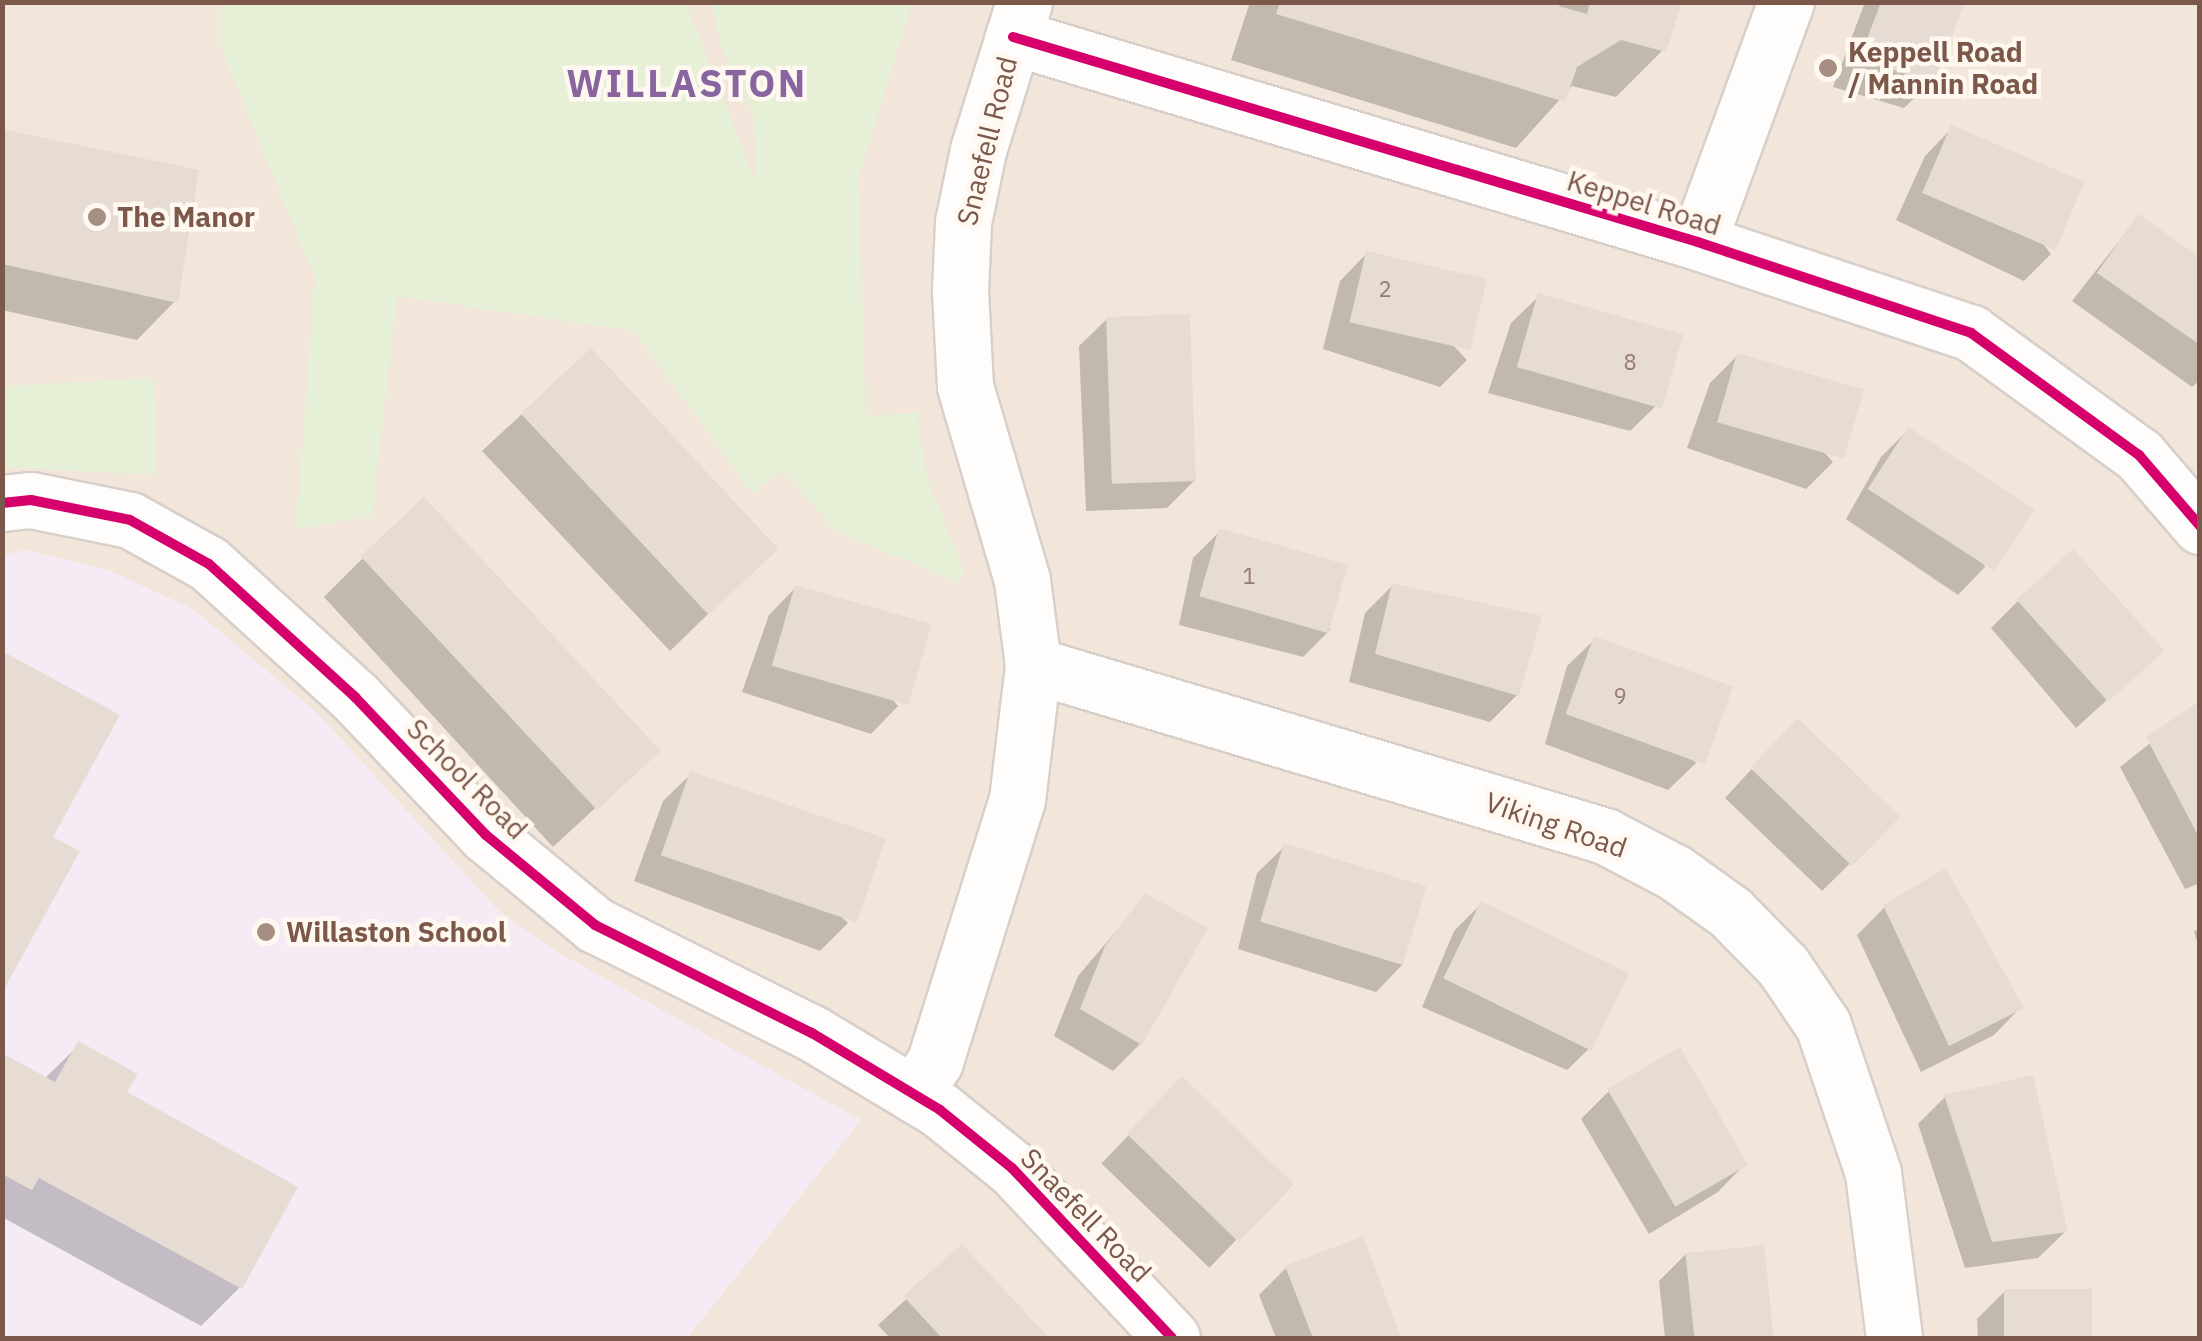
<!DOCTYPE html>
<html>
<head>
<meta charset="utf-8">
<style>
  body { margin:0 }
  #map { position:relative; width:2202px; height:1341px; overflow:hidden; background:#f9f3ed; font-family:"IBM Plex Sans",sans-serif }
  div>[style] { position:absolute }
  .residential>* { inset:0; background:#f2e6da; transform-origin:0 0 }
  .education>* { inset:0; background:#f5ebf5 }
  .green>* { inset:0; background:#e6f0d7 }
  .shadow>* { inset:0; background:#0003; transform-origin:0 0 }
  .building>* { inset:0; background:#e6dcd4; transform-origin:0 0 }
  .roads { filter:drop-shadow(2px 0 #d8cfca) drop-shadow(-2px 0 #d8cfca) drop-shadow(0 2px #d8cfca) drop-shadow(0 -2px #d8cfca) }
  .street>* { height:55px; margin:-27.5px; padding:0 27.5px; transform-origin:27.5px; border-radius:27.5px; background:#fefdfc }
  .cycleway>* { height:10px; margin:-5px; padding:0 5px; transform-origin:5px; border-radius:5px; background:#d6006c }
  .dots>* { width:28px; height:28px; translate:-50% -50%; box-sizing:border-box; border:5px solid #fff8f0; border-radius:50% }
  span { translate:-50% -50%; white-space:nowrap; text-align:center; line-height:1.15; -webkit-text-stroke:9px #fff8f0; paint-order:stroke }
  .number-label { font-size:22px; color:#987b6e }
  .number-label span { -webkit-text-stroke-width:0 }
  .poi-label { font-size:28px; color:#7b5849; font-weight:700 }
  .left { translate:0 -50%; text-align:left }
  .street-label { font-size:28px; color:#7b5849 }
  .district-label { font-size:38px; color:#88659e; font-weight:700; letter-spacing:2.5px }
  .frame { position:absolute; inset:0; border:5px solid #7b5849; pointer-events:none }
</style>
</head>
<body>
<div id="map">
  <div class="residential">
    <i style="left:3px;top:3px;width:2196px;height:1335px"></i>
  </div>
  <div class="education">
    <i style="clip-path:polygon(25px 550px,108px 570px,193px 609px,316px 712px,500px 912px,557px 952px,861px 1120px,687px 1338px,3px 1338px,2px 555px)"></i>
  </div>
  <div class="green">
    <i style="clip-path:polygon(222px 3px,686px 3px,756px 183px,754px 117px,720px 42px,712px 3px,912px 3px,858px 179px,866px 417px,916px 412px,927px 478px,965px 574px,957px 582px,837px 532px,782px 469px,753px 494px,634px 331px,397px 296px,372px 515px,296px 530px,315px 278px,222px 50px)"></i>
    <i style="clip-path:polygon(154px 378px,156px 475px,3px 467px,3px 386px)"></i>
  </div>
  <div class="shadow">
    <i style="clip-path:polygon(1250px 2px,1535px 2px,1558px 9px,1560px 2px,1679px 2px,1663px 50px,1616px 97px,1572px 86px,1516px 148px,1231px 60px)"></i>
    <i style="clip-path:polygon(1865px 2px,1962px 2px,1932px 81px,1904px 108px,1833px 87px)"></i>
    <i style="clip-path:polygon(1952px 128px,2051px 254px,2024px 281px,1896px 220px,1925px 156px)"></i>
    <i style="clip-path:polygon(2px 131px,175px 301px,137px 340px,2px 310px)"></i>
    <i style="clip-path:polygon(2138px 217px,2200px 260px,2200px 380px,2192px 387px,2072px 301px)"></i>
    <i style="clip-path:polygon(1367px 253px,1467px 360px,1440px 387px,1323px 349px,1340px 281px)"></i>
    <i style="clip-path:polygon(1539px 296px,1658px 404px,1630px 431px,1488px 393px,1511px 323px)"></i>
    <i style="clip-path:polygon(1107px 319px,1195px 480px,1167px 508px,1086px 511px,1079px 346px)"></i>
    <i style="clip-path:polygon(590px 351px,735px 588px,670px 651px,482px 451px)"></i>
    <i style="clip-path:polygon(1738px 355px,1833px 462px,1806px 489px,1687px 448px,1710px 383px)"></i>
    <i style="clip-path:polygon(1908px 430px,1985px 567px,1958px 595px,1846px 519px,1881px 457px)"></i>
    <i style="clip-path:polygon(1220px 531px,1331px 629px,1303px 657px,1179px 625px,1193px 558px)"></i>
    <i style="clip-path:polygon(363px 558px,657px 751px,553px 847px,324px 597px)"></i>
    <i style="clip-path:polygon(1392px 586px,1517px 695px,1490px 722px,1349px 682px,1365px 613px)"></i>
    <i style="clip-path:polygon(796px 587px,898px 706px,871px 734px,742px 692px,769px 615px)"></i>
    <i style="clip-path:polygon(2018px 601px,2161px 651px,2076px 728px,1991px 628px)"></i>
    <i style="clip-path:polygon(1595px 639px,1696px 763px,1668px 790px,1545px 744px,1567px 666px)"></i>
    <i style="clip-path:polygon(2200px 704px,2200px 883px,2185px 889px,2120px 767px)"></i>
    <i style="clip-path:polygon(1771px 748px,1897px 817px,1822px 891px,1725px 798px)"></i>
    <i style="clip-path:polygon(691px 774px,848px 923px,820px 951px,634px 881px,663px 801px)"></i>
    <i style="clip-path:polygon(1285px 846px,1403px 964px,1376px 992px,1238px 949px,1257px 873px)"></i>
    <i style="clip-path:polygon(1146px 896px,1140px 1044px,1113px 1071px,1054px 1036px,1078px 976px)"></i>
    <i style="clip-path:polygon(1481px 904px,1595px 1043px,1567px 1070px,1422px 1007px,1454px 931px)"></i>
    <i style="clip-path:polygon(1885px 907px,2021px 1007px,1994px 1035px,1921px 1072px,1857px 935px)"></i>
    <i style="clip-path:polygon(2200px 927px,2200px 950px,2194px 932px)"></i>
    <i style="clip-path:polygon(79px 1045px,123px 1093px,240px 1287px,201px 1326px,2px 1217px,2px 1056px,44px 1079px)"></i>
    <i style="left:1182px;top:1080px;width:150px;height:116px;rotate:44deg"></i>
    <i style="clip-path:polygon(1609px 1091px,1745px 1164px,1718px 1192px,1649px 1234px,1581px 1119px)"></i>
    <i style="clip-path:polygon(1945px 1097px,2066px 1231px,2038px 1258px,1965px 1268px,1918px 1124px)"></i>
    <i style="clip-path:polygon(1362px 1240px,1399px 1338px,1276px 1338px,1259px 1295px,1286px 1268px)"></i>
    <i style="clip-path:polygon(962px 1248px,1046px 1338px,890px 1338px,878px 1325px)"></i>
    <i style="clip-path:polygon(1762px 1248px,1771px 1338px,1665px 1338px,1659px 1281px,1686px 1254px)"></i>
    <i style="clip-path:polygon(2005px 1291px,2090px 1291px,2091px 1338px,1978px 1338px,1977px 1319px)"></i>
  </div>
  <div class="building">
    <i style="clip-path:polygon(1280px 2px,1544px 2px,1587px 14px,1590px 2px,1682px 2px,1666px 52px,1621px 40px,1577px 67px,1565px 102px,1276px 14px)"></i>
    <i style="clip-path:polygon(1881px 2px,1965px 2px,1934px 82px,1859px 60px)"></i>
    <i style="left:1951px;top:125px;width:145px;height:74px;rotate:23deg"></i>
    <i style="clip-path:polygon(2px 129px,199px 170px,178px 303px,2px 264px)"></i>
    <i style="clip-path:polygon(2138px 214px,2200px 257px,2200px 345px,2097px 273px)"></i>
    <i style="left:1366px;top:251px;width:124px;height:73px;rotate:13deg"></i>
    <i style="left:1538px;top:293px;width:151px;height:77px;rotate:16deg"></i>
    <i style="left:1190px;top:314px;width:167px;height:84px;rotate:88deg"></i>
    <i style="left:591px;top:348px;width:275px;height:96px;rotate:47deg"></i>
    <i style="left:1737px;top:353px;width:132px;height:72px;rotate:16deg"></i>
    <i style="left:1908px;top:427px;width:151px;height:74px;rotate:33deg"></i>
    <i style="left:424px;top:497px;width:347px;height:87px;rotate:47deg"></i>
    <i style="left:1219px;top:528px;width:134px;height:71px;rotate:16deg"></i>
    <i style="left:2073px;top:549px;width:137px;height:76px;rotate:48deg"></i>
    <i style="clip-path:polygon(1392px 583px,1542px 616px,1519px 696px,1375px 654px)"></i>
    <i style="left:795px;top:585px;width:142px;height:84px;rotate:16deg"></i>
    <i style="left:1594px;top:636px;width:148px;height:83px;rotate:20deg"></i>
    <i style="clip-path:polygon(2px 651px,120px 715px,53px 837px,80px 851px,2px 993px)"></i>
    <i style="clip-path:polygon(2200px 701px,2200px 839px,2146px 737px)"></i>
    <i style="left:1798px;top:718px;width:142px;height:69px;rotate:44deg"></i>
    <i style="left:690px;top:771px;width:207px;height:89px;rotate:19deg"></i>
    <i style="left:1284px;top:843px;width:149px;height:82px;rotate:17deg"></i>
    <i style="clip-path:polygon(1946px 868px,2024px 1008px,1949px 1046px,1883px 905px)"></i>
    <i style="clip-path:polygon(1145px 893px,1208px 928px,1142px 1045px,1080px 1009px,1105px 946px)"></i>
    <i style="left:1481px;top:901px;width:165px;height:86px;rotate:26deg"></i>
    <i style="clip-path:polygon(78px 1041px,138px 1074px,127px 1092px,298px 1187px,242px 1289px,39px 1178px,32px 1190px,2px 1174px,2px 1053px,55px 1082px)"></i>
    <i style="left:1680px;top:1047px;width:136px;height:84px;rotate:60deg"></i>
    <i style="clip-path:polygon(2033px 1075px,2068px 1232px,1992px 1242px,1944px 1095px)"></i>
    <i style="left:1182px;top:1076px;width:156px;height:80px;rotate:44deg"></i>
    <i style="clip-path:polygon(1363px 1236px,1401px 1338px,1313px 1338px,1285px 1266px)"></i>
    <i style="clip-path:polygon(962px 1244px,1049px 1338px,942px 1338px,903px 1296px)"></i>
    <i style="left:1764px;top:1245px;width:94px;height:79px;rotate:84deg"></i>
    <i style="left:2004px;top:1289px;width:88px;height:49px"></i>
  </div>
  <div class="roads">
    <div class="street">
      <i style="left:1013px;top:37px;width:715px;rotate:16.66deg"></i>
      <i style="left:1698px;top:242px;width:288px;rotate:18.4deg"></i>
      <i style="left:1971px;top:333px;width:208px;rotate:36deg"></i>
      <i style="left:2139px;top:455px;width:94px;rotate:49.3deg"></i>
      <i style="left:1698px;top:242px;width:256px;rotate:-69.9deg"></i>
      <i style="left:2px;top:503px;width:29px;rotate:-6deg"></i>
      <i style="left:31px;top:500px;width:101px;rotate:11.4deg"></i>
      <i style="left:130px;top:520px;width:90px;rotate:29.1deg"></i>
      <i style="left:209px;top:564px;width:197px;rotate:42.3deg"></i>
      <i style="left:355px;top:697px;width:190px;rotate:46.5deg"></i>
      <i style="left:486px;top:835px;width:141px;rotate:39.5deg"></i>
      <i style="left:595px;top:925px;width:242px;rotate:26.5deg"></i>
      <i style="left:812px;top:1033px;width:149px;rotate:31deg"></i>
      <i style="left:940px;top:1110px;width:92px;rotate:38.9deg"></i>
      <i style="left:1012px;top:1168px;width:233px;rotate:46.7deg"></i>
      <i style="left:1033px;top:665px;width:597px;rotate:16.64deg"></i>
      <i style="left:1605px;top:836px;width:78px;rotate:27.6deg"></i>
      <i style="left:1674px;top:872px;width:69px;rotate:35.5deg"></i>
      <i style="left:1730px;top:912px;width:76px;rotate:45.5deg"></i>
      <i style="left:1783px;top:966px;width:71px;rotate:55.9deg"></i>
      <i style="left:1823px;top:1025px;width:156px;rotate:71.3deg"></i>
      <i style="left:1873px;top:1173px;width:166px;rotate:82.7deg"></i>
      <i style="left:913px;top:1094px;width:40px;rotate:-56deg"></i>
      <i style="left:935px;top:1061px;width:274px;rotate:-72.6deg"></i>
      <i style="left:1017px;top:800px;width:136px;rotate:-83.2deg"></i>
      <i style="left:1033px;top:665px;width:86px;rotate:-97.4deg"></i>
      <i style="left:1022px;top:580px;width:202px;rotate:-106.4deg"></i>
      <i style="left:965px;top:386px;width:95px;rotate:-93deg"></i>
      <i style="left:960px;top:291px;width:69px;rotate:-87.5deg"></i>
      <i style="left:963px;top:222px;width:74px;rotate:-78.2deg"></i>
      <i style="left:978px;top:150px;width:155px;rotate:-72.7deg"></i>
    </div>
  </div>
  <div class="cycleway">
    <i style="left:1013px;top:37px;width:715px;rotate:16.66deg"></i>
    <i style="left:1698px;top:242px;width:288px;rotate:18.4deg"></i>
    <i style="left:1971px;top:333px;width:208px;rotate:36deg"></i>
    <i style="left:2139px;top:455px;width:94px;rotate:49.3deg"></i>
    <i style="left:2px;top:503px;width:29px;rotate:-6deg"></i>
    <i style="left:31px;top:500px;width:101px;rotate:11.4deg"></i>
    <i style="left:130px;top:520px;width:90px;rotate:29.1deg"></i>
    <i style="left:209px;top:564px;width:197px;rotate:42.3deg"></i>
    <i style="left:355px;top:697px;width:190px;rotate:46.5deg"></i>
    <i style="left:486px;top:835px;width:141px;rotate:39.5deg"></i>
    <i style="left:595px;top:925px;width:242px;rotate:26.5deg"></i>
    <i style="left:812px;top:1033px;width:149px;rotate:31deg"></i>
    <i style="left:940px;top:1110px;width:92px;rotate:38.9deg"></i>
    <i style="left:1012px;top:1168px;width:233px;rotate:46.7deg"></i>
  </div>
  <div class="dots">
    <i style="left:1828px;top:68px;background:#a78e82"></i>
    <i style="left:97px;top:217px;background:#a78e82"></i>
    <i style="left:266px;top:932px;background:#a78e82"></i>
  </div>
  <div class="number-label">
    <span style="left:1385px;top:289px">2</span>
    <span style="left:1630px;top:362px">8</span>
    <span style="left:1249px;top:576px">1</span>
    <span style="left:1620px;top:696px">9</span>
  </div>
  <div class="poi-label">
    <span class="left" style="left:1848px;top:68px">Keppell Road<br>/ Mannin Road</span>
    <span class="left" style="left:117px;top:217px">The Manor</span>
    <span class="left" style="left:286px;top:932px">Willaston School</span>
  </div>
  <div class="street-label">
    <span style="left:987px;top:141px;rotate:-76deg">Snaefell Road</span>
    <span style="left:1644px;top:203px;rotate:17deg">Keppel Road</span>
    <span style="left:467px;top:779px;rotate:45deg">School Road</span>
    <span style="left:1556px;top:825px;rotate:19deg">Viking Road</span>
    <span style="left:1086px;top:1215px;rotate:46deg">Snaefell Road</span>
  </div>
  <div class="district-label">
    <span style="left:687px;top:83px">WILLASTON</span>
  </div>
  <div class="frame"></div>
</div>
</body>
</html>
